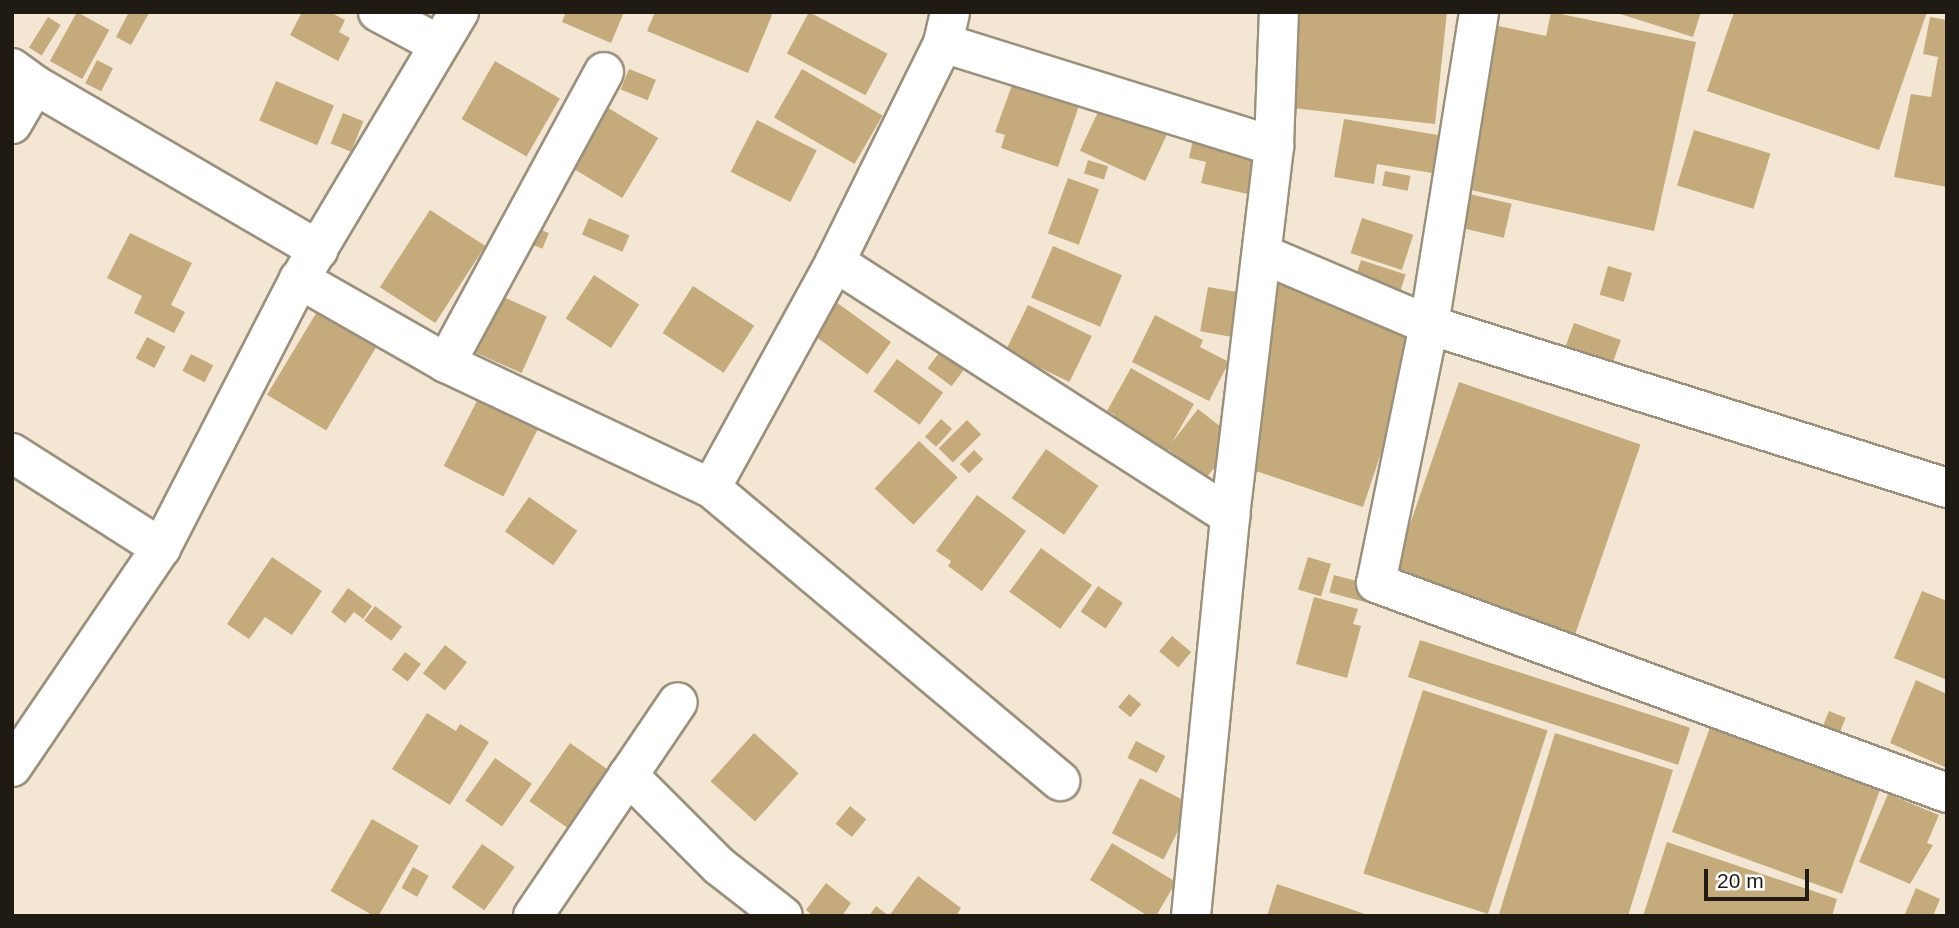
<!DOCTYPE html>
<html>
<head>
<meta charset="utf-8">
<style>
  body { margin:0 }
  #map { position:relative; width:1959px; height:928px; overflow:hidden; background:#f3e7d3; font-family:Helvetica,sans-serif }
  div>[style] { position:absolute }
  .building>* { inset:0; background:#c5ab7b; transform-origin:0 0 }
  .roads { filter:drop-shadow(2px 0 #9a907c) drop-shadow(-2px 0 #9a907c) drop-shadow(0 2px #9a907c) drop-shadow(0 -2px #9a907c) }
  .minor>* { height:38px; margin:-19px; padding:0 19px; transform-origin:19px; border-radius:19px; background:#fff }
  span { translate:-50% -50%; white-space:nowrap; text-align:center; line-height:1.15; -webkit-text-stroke:6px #fff; paint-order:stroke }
  .frame { position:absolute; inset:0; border:14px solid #1f1b13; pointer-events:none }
  .scale { position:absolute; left:1704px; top:869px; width:105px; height:32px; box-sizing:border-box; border:4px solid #1f1b13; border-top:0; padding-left:9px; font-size:21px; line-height:24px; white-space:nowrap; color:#1f1b13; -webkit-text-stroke:5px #fff; paint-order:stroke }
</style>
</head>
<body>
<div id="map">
  <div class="building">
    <i style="left:77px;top:12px;width:37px;height:56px;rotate:29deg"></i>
    <i style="clip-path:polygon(129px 12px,149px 13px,131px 45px,116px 37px)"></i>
    <i style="clip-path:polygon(302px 12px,330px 12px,345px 20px,339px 32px,350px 38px,338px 61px,290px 35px)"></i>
    <i style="clip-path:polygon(566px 12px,624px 12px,611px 43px,562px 22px)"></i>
    <i style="clip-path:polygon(655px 12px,766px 12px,772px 15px,748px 73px,647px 31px)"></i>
    <i style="left:809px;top:12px;width:89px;height:47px;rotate:28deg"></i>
    <i style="clip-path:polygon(1294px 12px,1447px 12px,1435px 124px,1283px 107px)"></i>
    <i style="clip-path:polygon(1551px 12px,1696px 42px,1654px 231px,1462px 188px,1498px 26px,1546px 36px)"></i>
    <i style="clip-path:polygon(1614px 12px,1701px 12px,1693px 37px)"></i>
    <i style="clip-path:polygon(1734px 12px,1927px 12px,1879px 150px,1707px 91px)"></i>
    <i style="left:48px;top:17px;width:15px;height:36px;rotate:32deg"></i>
    <i style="clip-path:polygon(1930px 17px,1947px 20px,1947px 187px,1894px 177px,1911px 94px,1931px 97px,1938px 57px,1923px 54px)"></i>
    <i style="left:97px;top:60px;width:18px;height:26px;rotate:27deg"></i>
    <i style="left:495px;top:61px;width:75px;height:67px;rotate:30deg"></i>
    <i style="left:629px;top:69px;width:29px;height:22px;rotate:22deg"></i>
    <i style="left:802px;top:69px;width:93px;height:56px;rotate:30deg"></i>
    <i style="clip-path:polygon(1016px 74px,1082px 97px,1058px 167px,1001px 148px,1005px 135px,995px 132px)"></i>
    <i style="left:276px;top:81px;width:63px;height:43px;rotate:23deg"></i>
    <i style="left:1104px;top:99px;width:72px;height:57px;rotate:25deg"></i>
    <i style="left:600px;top:103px;width:68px;height:70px;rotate:31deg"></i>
    <i style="left:343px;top:113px;width:22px;height:33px;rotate:22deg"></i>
    <i style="clip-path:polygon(1344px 119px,1438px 135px,1432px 173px,1377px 164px,1374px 184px,1334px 177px)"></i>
    <i style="left:757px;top:120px;width:67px;height:58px;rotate:27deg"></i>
    <i style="left:1694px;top:130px;width:80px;height:58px;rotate:17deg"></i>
    <i style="clip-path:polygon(1194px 135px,1266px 152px,1256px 196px,1201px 183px,1206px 162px,1189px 158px)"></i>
    <i style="left:1088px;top:160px;width:21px;height:14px;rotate:17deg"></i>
    <i style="left:1385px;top:171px;width:26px;height:15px;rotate:11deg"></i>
    <i style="left:1068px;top:178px;width:33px;height:59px;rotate:20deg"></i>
    <i style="left:1461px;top:192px;width:52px;height:35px;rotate:13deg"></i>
    <i style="left:430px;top:210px;width:66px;height:92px;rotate:33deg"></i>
    <i style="left:589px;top:218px;width:44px;height:18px;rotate:23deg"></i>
    <i style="left:1362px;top:218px;width:54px;height:37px;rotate:18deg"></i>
    <i style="left:534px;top:227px;width:16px;height:17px;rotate:22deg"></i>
    <i style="clip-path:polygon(130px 233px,192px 263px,171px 305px,185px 312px,174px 333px,134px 313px,142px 296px,107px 278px)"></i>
    <i style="left:1053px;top:246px;width:75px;height:56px;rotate:23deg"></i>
    <i style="left:1361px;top:260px;width:47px;height:27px;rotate:18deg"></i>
    <i style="left:1608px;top:266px;width:25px;height:30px;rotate:16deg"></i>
    <i style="left:594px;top:275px;width:54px;height:52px;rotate:33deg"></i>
    <i style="clip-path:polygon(1275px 278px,1423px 328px,1363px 507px,1241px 466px,1264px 399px,1250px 394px)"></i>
    <i style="left:693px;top:286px;width:73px;height:56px;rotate:33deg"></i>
    <i style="left:1208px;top:287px;width:41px;height:45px;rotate:10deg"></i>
    <i style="left:492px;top:292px;width:60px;height:62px;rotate:24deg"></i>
    <i style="left:836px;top:302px;width:68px;height:40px;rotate:36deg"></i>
    <i style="left:1028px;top:305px;width:71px;height:51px;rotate:26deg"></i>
    <i style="left:318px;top:310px;width:69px;height:99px;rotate:31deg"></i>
    <i style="clip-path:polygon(1155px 315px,1203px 340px,1200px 347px,1229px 362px,1209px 401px,1132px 362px)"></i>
    <i style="left:1574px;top:323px;width:50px;height:39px;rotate:20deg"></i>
    <i style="left:147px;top:337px;width:21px;height:24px;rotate:28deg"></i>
    <i style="left:945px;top:345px;width:30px;height:29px;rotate:37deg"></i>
    <i style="left:191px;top:354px;width:25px;height:19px;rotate:27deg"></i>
    <i style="left:897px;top:359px;width:57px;height:40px;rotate:36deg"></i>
    <i style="clip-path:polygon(1131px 368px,1194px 404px,1166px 453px,1112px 421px,1115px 415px,1107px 411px)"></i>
    <i style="left:1459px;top:382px;width:192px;height:205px;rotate:19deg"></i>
    <i style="left:481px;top:393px;width:67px;height:82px;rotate:27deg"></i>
    <i style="left:1198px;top:409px;width:49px;height:50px;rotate:38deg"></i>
    <i style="left:941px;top:419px;width:15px;height:24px;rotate:42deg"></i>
    <i style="left:967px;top:420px;width:20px;height:40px;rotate:45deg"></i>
    <i style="left:919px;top:441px;width:53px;height:65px;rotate:43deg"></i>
    <i style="left:1046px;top:449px;width:64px;height:60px;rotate:35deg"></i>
    <i style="left:974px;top:450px;width:13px;height:20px;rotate:45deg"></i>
    <i style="clip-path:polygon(977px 495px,1026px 531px,982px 591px,948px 566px,951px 561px,936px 551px)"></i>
    <i style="left:529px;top:497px;width:59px;height:42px;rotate:35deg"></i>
    <i style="left:1041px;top:548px;width:63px;height:54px;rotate:36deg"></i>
    <i style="clip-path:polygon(272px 557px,322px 591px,292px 635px,265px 617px,249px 639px,227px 624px)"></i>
    <i style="left:1308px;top:557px;width:24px;height:34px;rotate:17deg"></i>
    <i style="left:1334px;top:575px;width:38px;height:18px;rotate:15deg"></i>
    <i style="left:1098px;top:586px;width:30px;height:31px;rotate:34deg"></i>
    <i style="clip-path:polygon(348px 588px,372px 606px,363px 619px,354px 612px,345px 623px,331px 612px)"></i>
    <i style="clip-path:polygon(1922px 591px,1947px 601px,1947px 680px,1894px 658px)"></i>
    <i style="clip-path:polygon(1314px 597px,1358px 609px,1353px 624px,1361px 626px,1347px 678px,1296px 664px)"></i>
    <i style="left:375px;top:606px;width:34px;height:18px;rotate:37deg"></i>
    <i style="left:1172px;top:636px;width:25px;height:20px;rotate:40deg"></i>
    <i style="left:1420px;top:640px;width:284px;height:39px;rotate:18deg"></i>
    <i style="left:445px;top:645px;width:28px;height:36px;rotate:38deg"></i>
    <i style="left:405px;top:652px;width:20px;height:22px;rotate:37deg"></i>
    <i style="clip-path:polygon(1916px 680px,1947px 694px,1947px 768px,1890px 743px)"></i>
    <i style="left:1423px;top:690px;width:131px;height:193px;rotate:18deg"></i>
    <i style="left:1129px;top:694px;width:16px;height:17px;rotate:40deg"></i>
    <i style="left:1829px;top:711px;width:18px;height:18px;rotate:22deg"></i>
    <i style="clip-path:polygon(427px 713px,456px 731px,460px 724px,489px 742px,450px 805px,392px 769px)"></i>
    <i style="left:1712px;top:722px;width:181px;height:117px;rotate:20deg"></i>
    <i style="left:754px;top:733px;width:60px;height:65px;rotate:42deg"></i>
    <i style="clip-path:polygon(1555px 733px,1673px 770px,1628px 916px,1499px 914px)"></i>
    <i style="left:1136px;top:741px;width:33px;height:19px;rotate:27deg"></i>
    <i style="left:570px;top:743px;width:47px;height:71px;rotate:35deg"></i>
    <i style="left:495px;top:758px;width:45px;height:52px;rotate:35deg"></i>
    <i style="left:1140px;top:778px;width:58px;height:62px;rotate:27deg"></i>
    <i style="clip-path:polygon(1888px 794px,1939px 815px,1927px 843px,1933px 845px,1910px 884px,1859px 862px)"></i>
    <i style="left:850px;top:806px;width:21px;height:23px;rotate:39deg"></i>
    <i style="left:372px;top:819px;width:54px;height:83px;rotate:30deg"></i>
    <i style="clip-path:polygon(1667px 842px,1837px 899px,1832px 916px,1643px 916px)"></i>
    <i style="clip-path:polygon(1112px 843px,1176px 882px,1156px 916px,1148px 916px,1090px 880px)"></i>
    <i style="left:482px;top:844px;width:40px;height:53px;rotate:35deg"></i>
    <i style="left:413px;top:867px;width:18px;height:24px;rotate:29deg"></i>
    <i style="clip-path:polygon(918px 876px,961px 908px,956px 916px,869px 916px,876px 906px,889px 916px)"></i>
    <i style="clip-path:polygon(826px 883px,851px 903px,842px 916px,813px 916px,806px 910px)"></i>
    <i style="clip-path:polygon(1277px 884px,1368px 915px,1368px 916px,1267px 916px)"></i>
    <i style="clip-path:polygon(1916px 888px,1940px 899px,1933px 916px,1905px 914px)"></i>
  </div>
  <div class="roads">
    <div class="minor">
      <i style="left:378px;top:12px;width:68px;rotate:28.1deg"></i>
      <i style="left:943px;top:43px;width:347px;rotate:17.3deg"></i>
      <i style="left:12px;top:68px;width:29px;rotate:36deg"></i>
      <i style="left:35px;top:85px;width:328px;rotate:30.2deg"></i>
      <i style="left:12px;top:124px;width:45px;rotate:-59.5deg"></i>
      <i style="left:1262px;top:254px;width:181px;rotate:23deg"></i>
      <i style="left:1429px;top:325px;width:317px;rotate:-80.9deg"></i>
      <i style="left:835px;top:262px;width:470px;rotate:32.7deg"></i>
      <i style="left:304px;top:272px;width:303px;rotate:-59.2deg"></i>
      <i style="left:446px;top:363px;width:331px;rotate:-61.5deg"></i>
      <i style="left:12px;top:453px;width:177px;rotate:32.5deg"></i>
      <i style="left:711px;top:488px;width:456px;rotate:40deg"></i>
      <i style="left:1947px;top:488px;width:543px;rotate:-162.53deg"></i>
      <i style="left:1429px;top:325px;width:263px;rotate:101.6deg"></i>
      <i style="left:1376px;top:583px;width:608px;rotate:20.19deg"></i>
      <i style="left:12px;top:767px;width:265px;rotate:-55.8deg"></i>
      <i style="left:161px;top:548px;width:302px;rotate:-62.8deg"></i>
      <i style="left:299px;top:279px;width:169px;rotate:29.7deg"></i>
      <i style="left:446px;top:363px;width:293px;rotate:25.3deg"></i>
      <i style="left:711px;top:488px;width:258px;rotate:-61.2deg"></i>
      <i style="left:835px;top:262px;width:244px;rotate:-63.7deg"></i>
      <i style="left:943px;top:43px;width:32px;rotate:-77deg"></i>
      <i style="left:628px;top:775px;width:129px;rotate:45deg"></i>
      <i style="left:719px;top:866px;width:81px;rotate:38deg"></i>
      <i style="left:533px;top:916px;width:258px;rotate:-55.9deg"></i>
      <i style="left:1191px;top:916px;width:402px;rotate:-84.4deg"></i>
      <i style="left:1230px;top:516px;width:373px;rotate:-83.2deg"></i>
      <i style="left:1274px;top:146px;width:134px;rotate:-87.9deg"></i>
    </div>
  </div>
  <div class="frame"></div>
  <div class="scale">20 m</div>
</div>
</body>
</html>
